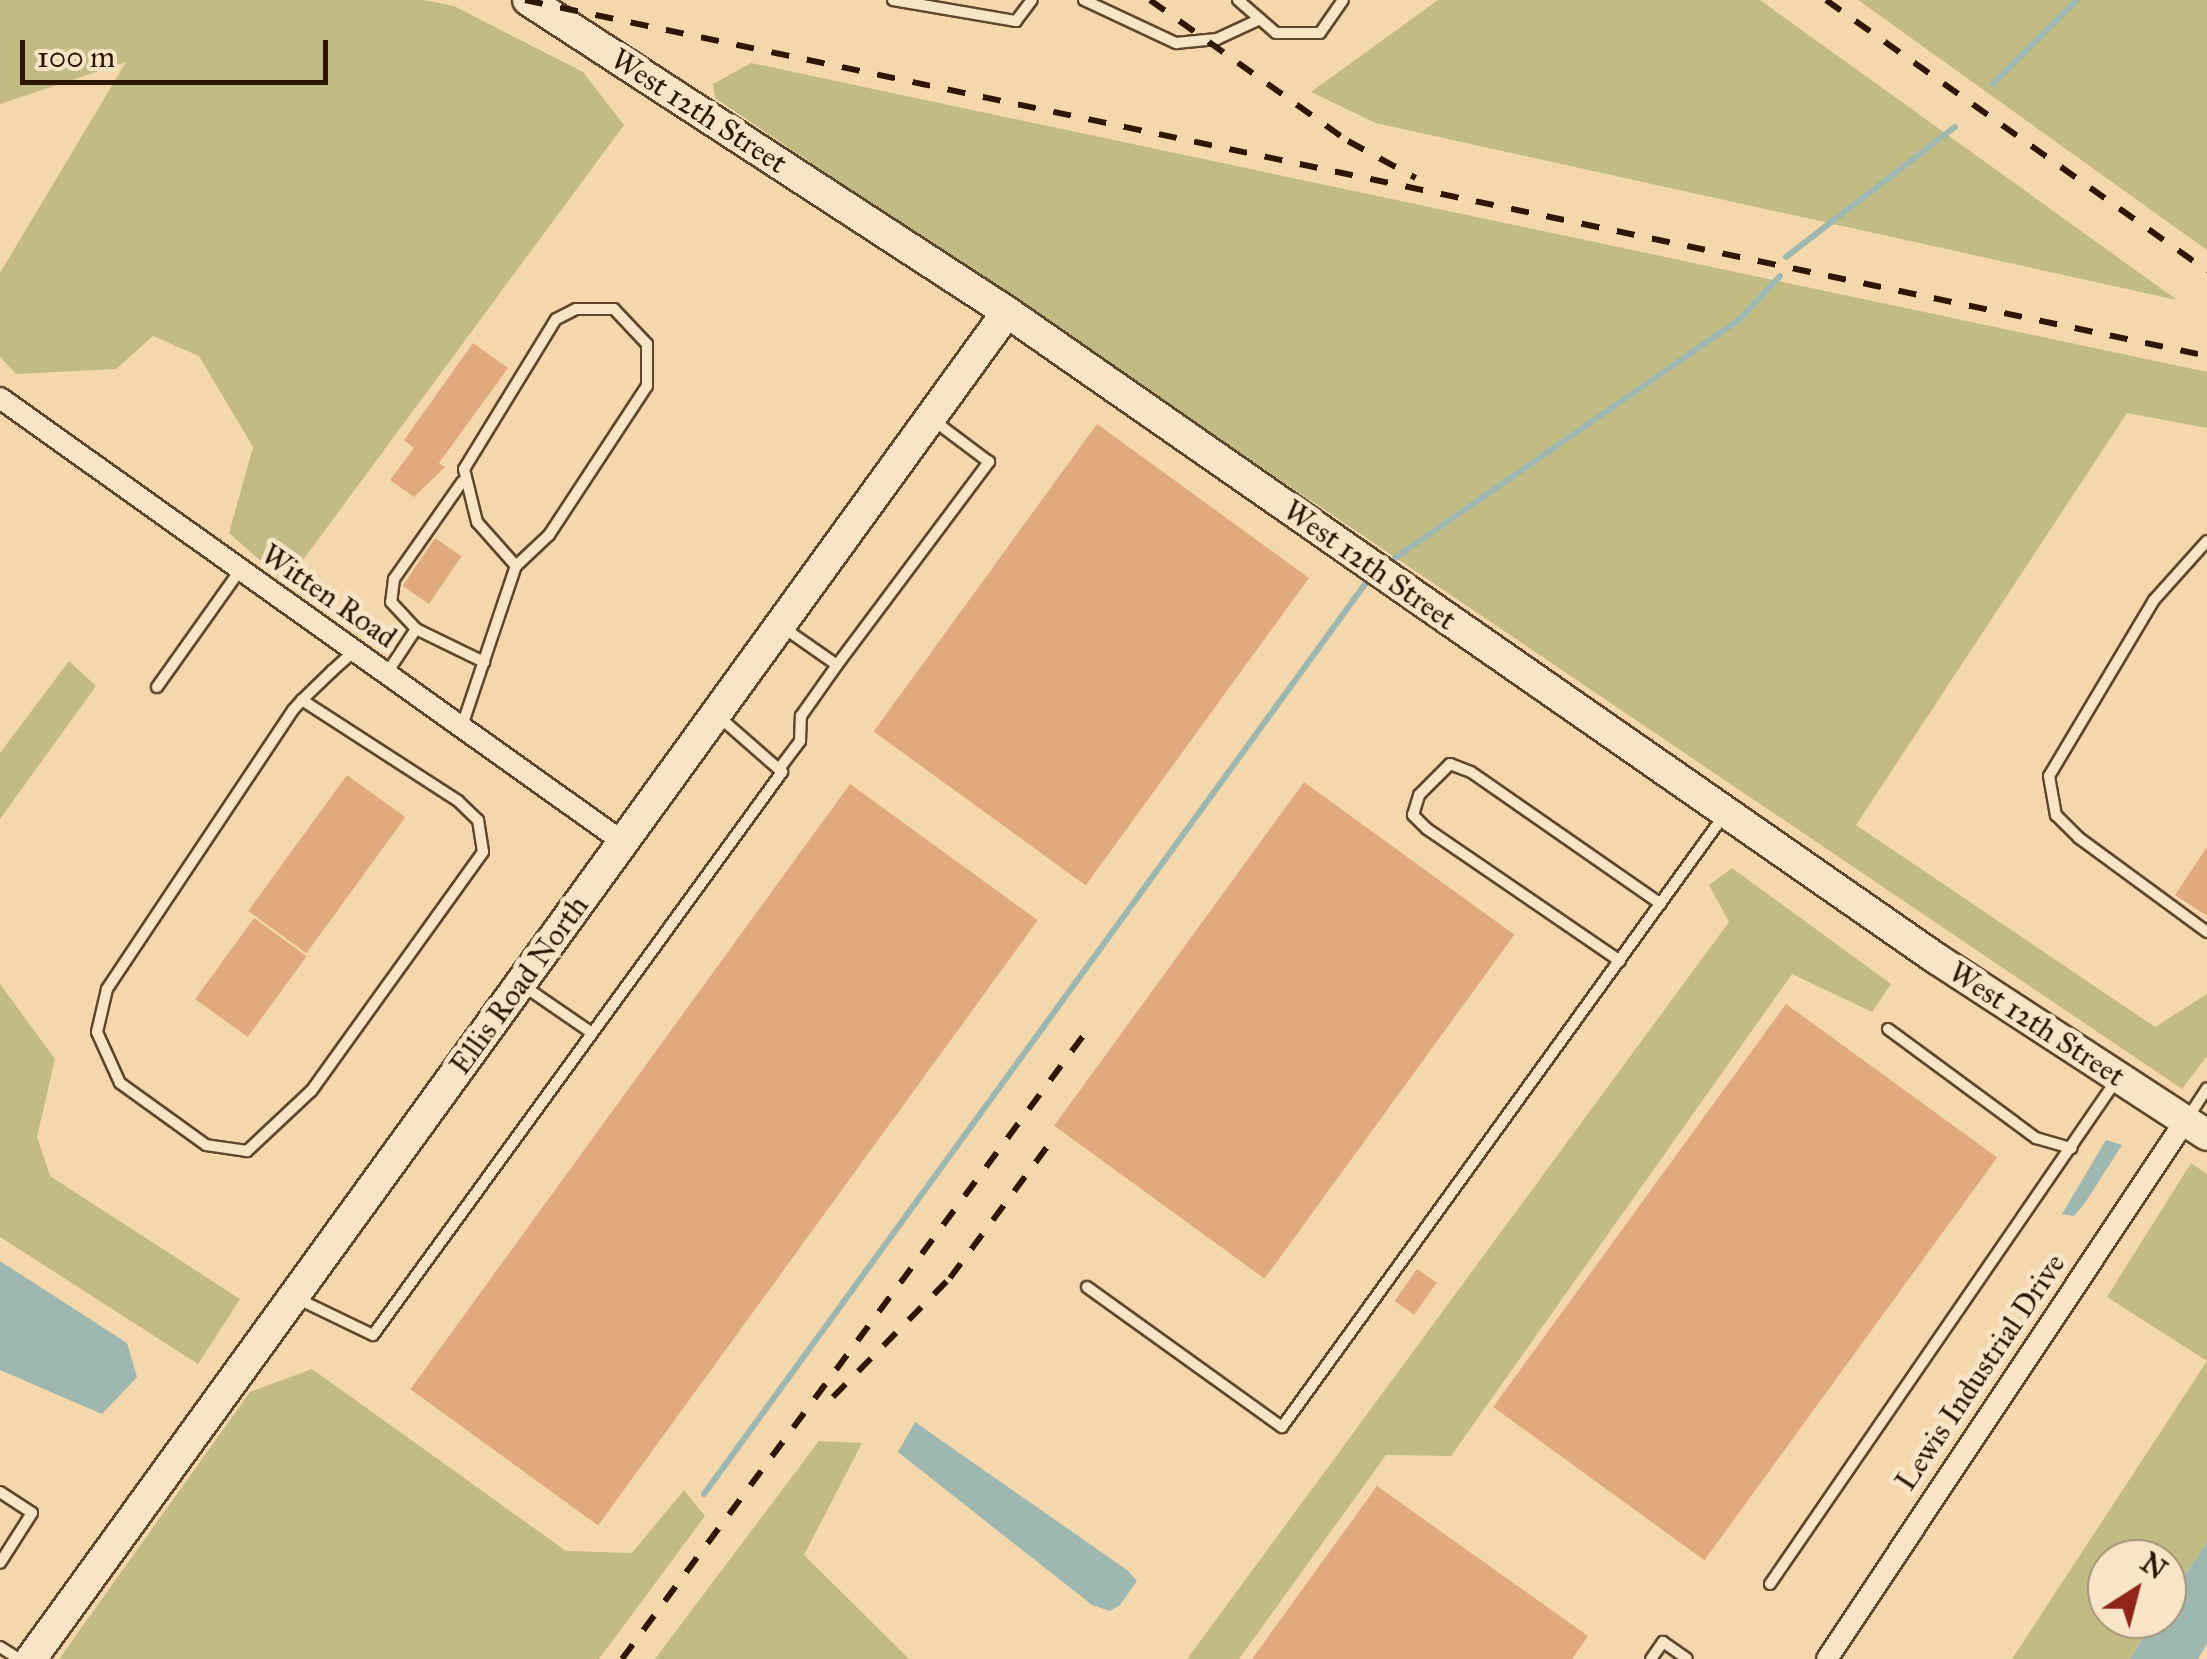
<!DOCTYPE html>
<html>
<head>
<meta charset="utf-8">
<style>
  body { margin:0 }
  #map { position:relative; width:2207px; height:1659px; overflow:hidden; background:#f4d7ab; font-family:"IM FELL Great Primer",serif }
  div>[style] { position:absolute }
  .green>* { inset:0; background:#c2bc84 }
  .water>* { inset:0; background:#9eb8b1 }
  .stream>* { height:6px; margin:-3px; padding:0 3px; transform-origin:3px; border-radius:3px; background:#9eb8b1 }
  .building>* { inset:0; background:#e1aa7c; transform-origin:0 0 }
  .roads { filter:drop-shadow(2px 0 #60462d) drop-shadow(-2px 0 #60462d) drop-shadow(0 2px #60462d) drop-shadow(0 -2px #60462d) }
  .lane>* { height:10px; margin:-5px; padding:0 5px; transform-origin:5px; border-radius:5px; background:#f8e5c8 }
  .street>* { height:20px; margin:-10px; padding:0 10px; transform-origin:10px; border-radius:10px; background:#f8e5c8 }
  .secondary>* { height:30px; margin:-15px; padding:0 15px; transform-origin:15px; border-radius:15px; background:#f8e5c8 }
  .rail>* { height:6px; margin-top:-3px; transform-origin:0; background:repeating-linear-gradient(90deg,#2f1503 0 18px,transparent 0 36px) }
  span { translate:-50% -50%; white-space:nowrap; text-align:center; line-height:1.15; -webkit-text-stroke:10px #f8e5c8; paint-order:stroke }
  .street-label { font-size:30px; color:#2f1503 }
  .north { position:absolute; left:2087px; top:1539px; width:100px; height:100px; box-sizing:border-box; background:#f8e5c8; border:2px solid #a89279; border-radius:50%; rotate:36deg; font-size:28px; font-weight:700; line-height:40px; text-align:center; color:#2f1503 }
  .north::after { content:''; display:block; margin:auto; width:35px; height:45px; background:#8f2418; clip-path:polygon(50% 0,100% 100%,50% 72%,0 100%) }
  .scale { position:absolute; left:20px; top:40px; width:308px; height:45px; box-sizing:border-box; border:5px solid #2f1503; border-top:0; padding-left:12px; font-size:30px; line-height:35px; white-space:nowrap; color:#2f1503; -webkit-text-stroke:8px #f8e5c8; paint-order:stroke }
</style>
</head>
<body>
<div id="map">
  <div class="green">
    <i style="clip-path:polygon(0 0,424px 0,454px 6px,583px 72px,624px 125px,286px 583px,229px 533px,253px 447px,199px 356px,153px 336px,116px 369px,16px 374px,0 357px,0 273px,126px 62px,0 104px)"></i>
    <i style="clip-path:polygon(1438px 0,1760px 0,2177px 300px,1376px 123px,1311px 92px)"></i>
    <i style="clip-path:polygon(1858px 0,2207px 0,2207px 250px)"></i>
    <i style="clip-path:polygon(751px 63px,2207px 372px,2207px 428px,2127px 413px,1856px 825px,2155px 1027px,2207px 994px,2207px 1056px,2182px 1089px,715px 98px,713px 84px)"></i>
    <i style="clip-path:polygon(69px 661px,96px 686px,0 819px,0 753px)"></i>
    <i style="clip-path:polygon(1732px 868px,1891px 984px,1872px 1012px,1792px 974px,1451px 1456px,1386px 1455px,1239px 1659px,1187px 1659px,1729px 922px,1709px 885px)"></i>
    <i style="clip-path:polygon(0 984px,55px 1059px,37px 1137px,50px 1176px,240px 1299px,198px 1364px,0 1237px)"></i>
    <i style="clip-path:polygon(2191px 1163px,2207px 1174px,2207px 1542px,2167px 1601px,2167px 1559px,2107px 1559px,2107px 1619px,2155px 1619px,2130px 1659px,2012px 1659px,2207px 1361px,2107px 1297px)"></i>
    <i style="clip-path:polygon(312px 1369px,566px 1551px,632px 1553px,684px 1490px,705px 1516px,599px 1659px,59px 1659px,250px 1392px)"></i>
    <i style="clip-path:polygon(819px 1441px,862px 1443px,804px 1555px,909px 1659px,655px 1659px)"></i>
  </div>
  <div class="water">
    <i style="clip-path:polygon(2106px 1140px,2122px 1145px,2085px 1203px,2074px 1216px,2062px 1214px)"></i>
    <i style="clip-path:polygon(0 1261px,127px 1343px,137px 1377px,102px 1414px,0 1370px)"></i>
    <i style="clip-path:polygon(915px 1422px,1127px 1570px,1137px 1581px,1120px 1605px,1110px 1611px,1092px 1605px,898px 1452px)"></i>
    <i style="clip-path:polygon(2207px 1542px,2207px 1644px,2198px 1659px,2130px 1659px,2155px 1619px,2167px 1619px,2167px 1601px)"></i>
  </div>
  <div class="stream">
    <i style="left:1993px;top:84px;width:119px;rotate:-45deg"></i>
    <i style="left:1786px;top:257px;width:213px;rotate:-37.6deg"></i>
    <i style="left:1395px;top:558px;width:418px;rotate:-34.7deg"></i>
    <i style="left:1739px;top:320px;width:60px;rotate:-47deg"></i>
    <i style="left:704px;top:1494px;width:1126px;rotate:-54deg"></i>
  </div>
  <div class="building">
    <i style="clip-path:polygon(473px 343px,508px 368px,439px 463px,445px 467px,414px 497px,390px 480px,414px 448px,404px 440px)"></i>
    <i style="left:1097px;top:424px;width:262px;height:380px;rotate:36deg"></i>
    <i style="left:435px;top:538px;width:32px;height:58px;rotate:34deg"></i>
    <i style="left:347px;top:775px;width:72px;height:168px;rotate:36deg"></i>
    <i style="left:1304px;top:782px;width:260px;height:425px;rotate:36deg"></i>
    <i style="left:850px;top:784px;width:232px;height:748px;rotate:36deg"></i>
    <i style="clip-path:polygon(2207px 847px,2207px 916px,2175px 895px)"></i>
    <i style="left:254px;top:918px;width:65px;height:100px;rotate:36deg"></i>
    <i style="left:1786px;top:1004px;width:261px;height:498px;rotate:36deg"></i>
    <i style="left:1417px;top:1269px;width:24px;height:39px;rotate:35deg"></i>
    <i style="clip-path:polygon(1377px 1486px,1588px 1636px,1572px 1659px,1252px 1659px)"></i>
  </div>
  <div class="roads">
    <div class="lane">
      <i style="left:893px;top:0;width:125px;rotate:9.7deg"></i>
      <i style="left:1016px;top:21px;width:26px;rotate:-53deg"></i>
      <i style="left:1084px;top:0;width:102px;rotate:25.1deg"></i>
      <i style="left:1176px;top:43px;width:41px;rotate:-5.6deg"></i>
      <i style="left:1217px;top:39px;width:47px;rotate:-24.9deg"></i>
      <i style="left:1238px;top:0;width:50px;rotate:41deg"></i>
      <i style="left:1276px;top:33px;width:44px"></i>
      <i style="left:1320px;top:33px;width:40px;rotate:-55.1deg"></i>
      <i style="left:462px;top:482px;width:118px;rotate:125deg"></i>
      <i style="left:394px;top:579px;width:23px;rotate:97deg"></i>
      <i style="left:391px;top:602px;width:37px;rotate:47deg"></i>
      <i style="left:416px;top:629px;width:76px;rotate:25.9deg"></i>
      <i style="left:2207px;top:541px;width:79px;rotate:131.9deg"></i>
      <i style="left:2154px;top:600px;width:205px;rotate:120.8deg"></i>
      <i style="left:2049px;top:776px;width:40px;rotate:80deg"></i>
      <i style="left:2056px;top:815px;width:33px;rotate:45deg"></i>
      <i style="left:2079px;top:838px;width:159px;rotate:36.3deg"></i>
      <i style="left:781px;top:626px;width:68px;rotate:34.9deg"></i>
      <i style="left:837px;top:665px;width:254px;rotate:-53.2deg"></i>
      <i style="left:989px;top:462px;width:70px;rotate:-143.1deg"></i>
      <i style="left:387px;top:673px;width:53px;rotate:-56.6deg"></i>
      <i style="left:157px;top:687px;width:143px;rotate:-54.6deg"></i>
      <i style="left:302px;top:700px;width:186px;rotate:32.9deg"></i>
      <i style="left:458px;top:801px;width:28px;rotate:44deg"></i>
      <i style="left:478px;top:820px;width:32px;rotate:81deg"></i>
      <i style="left:483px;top:852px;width:294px;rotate:125.7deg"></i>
      <i style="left:311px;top:1091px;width:88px;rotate:136.8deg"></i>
      <i style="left:247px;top:1151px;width:41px;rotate:-171.7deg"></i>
      <i style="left:206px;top:1145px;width:106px;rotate:-144.2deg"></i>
      <i style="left:120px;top:1083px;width:56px;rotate:-114.3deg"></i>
      <i style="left:97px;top:1032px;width:44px;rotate:-76.9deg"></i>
      <i style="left:107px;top:989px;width:335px;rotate:-56.3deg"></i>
      <i style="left:293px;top:710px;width:13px;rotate:-48deg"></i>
      <i style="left:302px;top:700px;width:42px;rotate:-44deg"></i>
      <i style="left:332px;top:671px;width:30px;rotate:-42deg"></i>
      <i style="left:462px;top:726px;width:169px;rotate:-71.4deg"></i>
      <i style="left:516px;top:566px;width:45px;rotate:-43.2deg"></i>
      <i style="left:549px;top:535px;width:178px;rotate:-56.7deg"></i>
      <i style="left:647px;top:386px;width:42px;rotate:-90deg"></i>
      <i style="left:647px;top:344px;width:48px;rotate:-133.3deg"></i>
      <i style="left:614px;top:309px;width:38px;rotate:180deg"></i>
      <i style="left:576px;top:309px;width:22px;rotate:153deg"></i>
      <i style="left:556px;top:319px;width:176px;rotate:121.5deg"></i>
      <i style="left:464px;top:469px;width:55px;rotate:76.2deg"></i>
      <i style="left:477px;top:522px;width:59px;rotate:48.4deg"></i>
      <i style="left:782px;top:765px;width:30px;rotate:-53deg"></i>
      <i style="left:800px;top:741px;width:25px;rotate:-88deg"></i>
      <i style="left:801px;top:716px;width:62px;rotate:-54.8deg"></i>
      <i style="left:1620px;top:961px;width:234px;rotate:-145.6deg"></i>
      <i style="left:1427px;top:829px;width:20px;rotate:-135deg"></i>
      <i style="left:1413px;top:815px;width:21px;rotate:-73deg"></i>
      <i style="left:1419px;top:795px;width:44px;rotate:-45deg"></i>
      <i style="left:1450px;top:764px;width:22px;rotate:21deg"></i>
      <i style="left:1471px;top:772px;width:231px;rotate:34.8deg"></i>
      <i style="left:525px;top:987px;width:81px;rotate:34.5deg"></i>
      <i style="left:1888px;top:1029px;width:184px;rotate:36.4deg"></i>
      <i style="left:2036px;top:1138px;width:37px;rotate:16deg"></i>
      <i style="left:2189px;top:1116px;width:33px;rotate:-57deg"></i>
      <i style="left:1087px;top:1287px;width:240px;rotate:35.7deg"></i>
      <i style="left:1282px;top:1427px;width:756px;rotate:-54.15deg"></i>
      <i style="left:296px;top:1298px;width:85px;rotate:25.7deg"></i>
      <i style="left:373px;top:1335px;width:696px;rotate:-54deg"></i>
      <i style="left:782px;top:772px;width:86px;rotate:-138.8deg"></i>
      <i style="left:0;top:1492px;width:38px;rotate:33deg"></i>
      <i style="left:32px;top:1513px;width:59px;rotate:122.6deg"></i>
      <i style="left:1770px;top:1584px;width:609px;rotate:-55.5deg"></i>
      <i style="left:0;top:1647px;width:22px;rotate:32deg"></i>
      <i style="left:1651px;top:1659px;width:21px;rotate:-55deg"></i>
      <i style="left:1663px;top:1642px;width:29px;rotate:35deg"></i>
    </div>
    <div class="street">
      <i style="left:0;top:398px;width:765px;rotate:35.48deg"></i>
      <i style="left:1827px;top:1659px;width:646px;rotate:-56.36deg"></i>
    </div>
    <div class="secondary">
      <i style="left:528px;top:0;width:572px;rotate:33.08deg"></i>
      <i style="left:1007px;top:312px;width:1133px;rotate:34.83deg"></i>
      <i style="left:1937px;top:959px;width:322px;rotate:33.1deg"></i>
      <i style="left:31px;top:1659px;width:1663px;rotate:-54.07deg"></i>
    </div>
  </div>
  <div class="rail">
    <i style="left:525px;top:0;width:1719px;rotate:11.95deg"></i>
    <i style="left:1150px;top:0;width:243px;rotate:35.5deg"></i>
    <i style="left:1348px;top:141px;width:77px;rotate:28.6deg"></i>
    <i style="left:1826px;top:0;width:468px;rotate:35.4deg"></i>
    <i style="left:833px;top:1397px;width:167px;rotate:-45.5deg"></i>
    <i style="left:950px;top:1278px;width:177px;rotate:-53.5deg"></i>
    <i style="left:622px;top:1659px;width:785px;rotate:-53.5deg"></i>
  </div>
  <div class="street-label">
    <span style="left:699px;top:111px;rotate:33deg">West 12th Street</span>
    <span style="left:1370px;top:565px;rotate:35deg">West 12th Street</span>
    <span style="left:329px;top:596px;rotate:35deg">Witten Road</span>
    <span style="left:519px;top:985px;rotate:-54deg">Ellis Road North</span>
    <span style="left:2037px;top:1024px;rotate:33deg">West 12th Street</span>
    <span style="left:1980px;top:1372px;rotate:-56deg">Lewis Industrial Drive</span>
  </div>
  <div class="north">N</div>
  <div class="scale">100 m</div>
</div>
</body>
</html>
